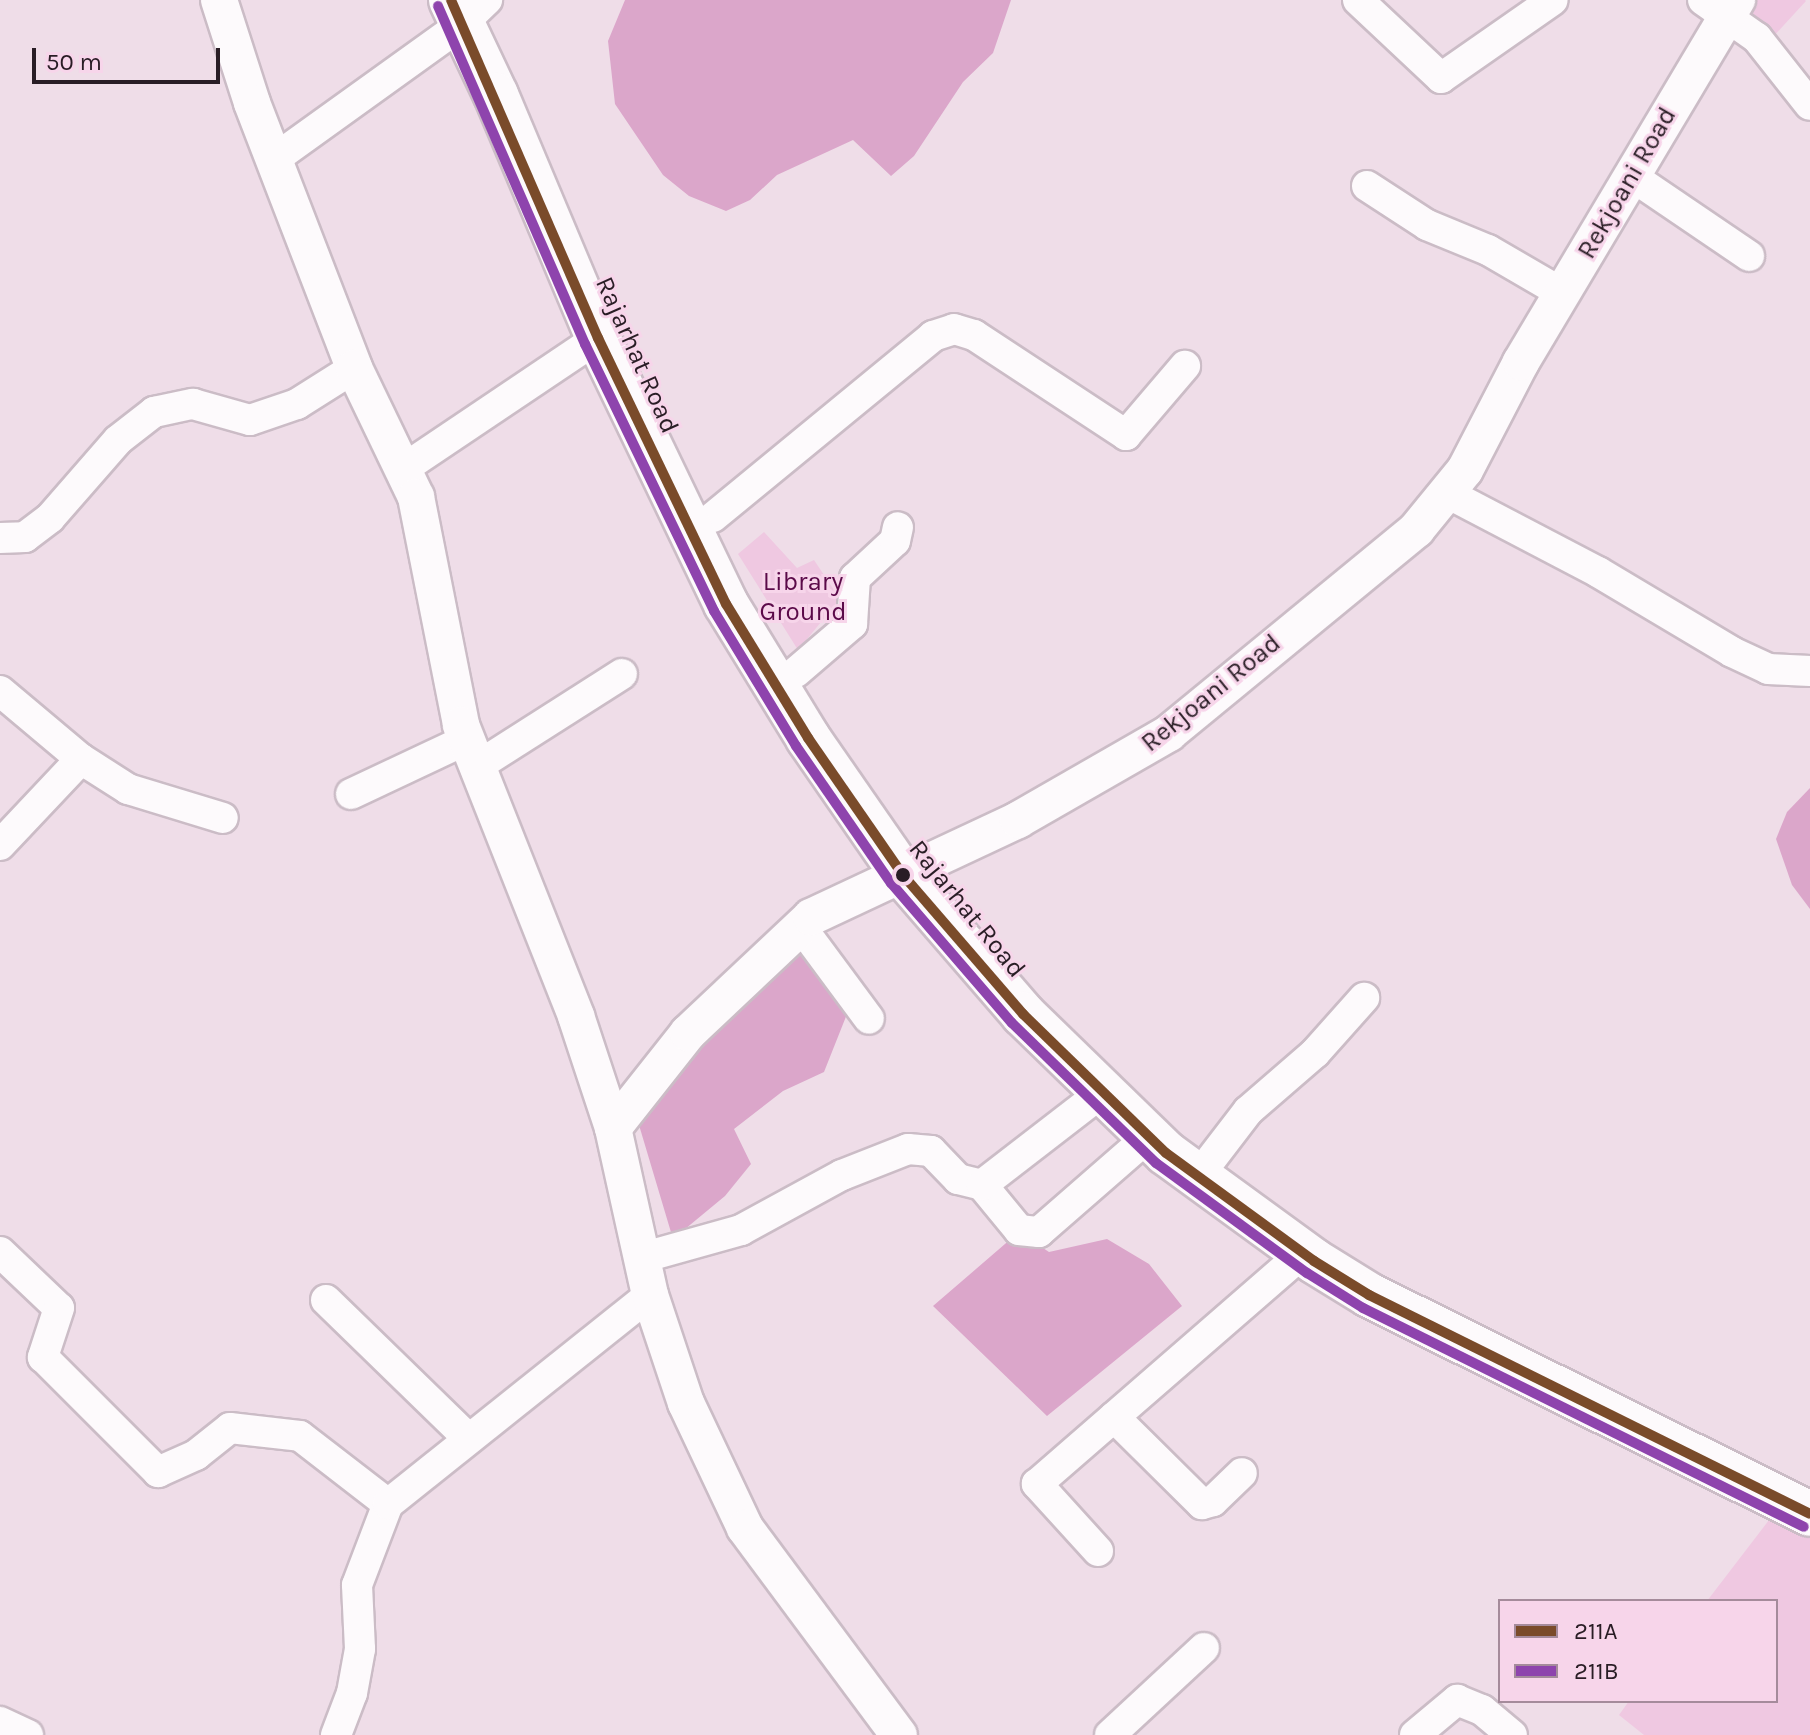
<!DOCTYPE html>
<html>
<head>
<meta charset="utf-8">
<style>
  body { margin:0 }
  #map { position:relative; width:1810px; height:1735px; overflow:hidden; background:#efdde8; font-family:Karla,sans-serif }
  div>[style] { position:absolute }
  .green>* { inset:0; background:#efc8e1 }
  .water>* { inset:0; background:#dba6ca }
  .roads { filter:drop-shadow(2px 0 #cbbcc6) drop-shadow(-2px 0 #cbbcc6) drop-shadow(0 2px #cbbcc6) drop-shadow(0 -2px #cbbcc6) }
  .minor>* { height:30px; margin:-15px; padding:0 15px; transform-origin:15px; border-radius:15px; background:#fdfafc }
  .tertiary>* { height:36px; margin:-18px; padding:0 18px; transform-origin:18px; border-radius:18px; background:#fdfafc }
  .primary>* { height:44px; margin:-22px; padding:0 22px; transform-origin:22px; border-radius:22px; background:#fdfafc }
  .bus-1>* { height:10px; margin:-5px; padding:0 5px; transform-origin:5px; border-radius:5px; background:#7a4b2a }
  .bus-2>* { height:10px; margin:-5px; padding:0 5px; transform-origin:5px; border-radius:5px; background:#8e44ad }
  .dots>* { width:22px; height:22px; translate:-50% -50%; box-sizing:border-box; border:4px solid #f7d5ea; border-radius:50% }
  span { translate:-50% -50%; white-space:nowrap; text-align:center; line-height:1.15; -webkit-text-stroke:6px #f7d5ea; paint-order:stroke }
  .street-label { font-size:26px; color:#291d25 }
  .park-label { font-size:26px; color:#5b0a49 }
  .legend { position:absolute; left:1498px; top:1599px; width:280px; height:104px; box-sizing:border-box; background:#f7d5ea; border:2px solid #a58b9b; margin:0; padding:10px 14px; list-style:none; font-size:24px; color:#291d25 }
  .legend li { display:flex; align-items:center; gap:16px; height:40px }
  .legend b { width:40px; border:2px solid #a58b9b }
  .scale { position:absolute; left:32px; top:48px; width:188px; height:36px; box-sizing:border-box; border:4px solid #291d25; border-top:0; padding-left:10px; font-size:24px; line-height:28px; white-space:nowrap; color:#291d25; -webkit-text-stroke:6px #f7d5ea; paint-order:stroke }
</style>
</head>
<body>
<div id="map">
  <div class="green">
    <i style="clip-path:polygon(1754px 0,1805px 0,1806px 1px,1771px 39px,1743px 17px)"></i>
    <i style="clip-path:polygon(764px 532px,797px 568px,814px 560px,840px 599px,798px 650px,738px 554px)"></i>
    <i style="clip-path:polygon(1779px 1507px,1810px 1521px,1810px 1735px,1644px 1735px,1619px 1715px,1629px 1701px,1776px 1701px,1776px 1601px,1707px 1601px)"></i>
  </div>
  <div class="water">
    <i style="clip-path:polygon(625px 0,1011px 0,993px 53px,963px 82px,914px 156px,891px 176px,853px 140px,777px 175px,750px 200px,726px 211px,689px 196px,663px 175px,615px 104px,608px 41px)"></i>
    <i style="clip-path:polygon(1810px 788px,1810px 909px,1792px 885px,1776px 839px,1787px 812px)"></i>
    <i style="clip-path:polygon(800px 940px,849px 1009px,824px 1072px,783px 1091px,734px 1129px,751px 1164px,725px 1196px,673px 1239px,636px 1115px,651px 1089px)"></i>
    <i style="clip-path:polygon(1019px 1232px,1049px 1252px,1107px 1239px,1149px 1264px,1182px 1306px,1047px 1416px,933px 1306px)"></i>
  </div>
  <div class="roads">
    <div class="minor">
      <i style="left:1358px;top:0;width:114px;rotate:43.2deg"></i>
      <i style="left:1441px;top:78px;width:136px;rotate:-34.9deg"></i>
      <i style="left:1703px;top:0;width:66px;rotate:35.1deg"></i>
      <i style="left:1757px;top:38px;width:85px;rotate:51.7deg"></i>
      <i style="left:273px;top:160px;width:233px;rotate:-35.7deg"></i>
      <i style="left:462px;top:24px;width:35px;rotate:-44deg"></i>
      <i style="left:1630px;top:175px;width:144px;rotate:34.2deg"></i>
      <i style="left:1367px;top:186px;width:72px;rotate:33deg"></i>
      <i style="left:1427px;top:225px;width:66px;rotate:22.3deg"></i>
      <i style="left:1488px;top:250px;width:86px;rotate:30.2deg"></i>
      <i style="left:406px;top:467px;width:231px;rotate:-33.9deg"></i>
      <i style="left:1447px;top:493px;width:170px;rotate:27.6deg"></i>
      <i style="left:1598px;top:572px;width:156px;rotate:30.8deg"></i>
      <i style="left:1732px;top:652px;width:40px;rotate:25deg"></i>
      <i style="left:1768px;top:669px;width:42px;rotate:2.7deg"></i>
      <i style="left:713px;top:517px;width:285px;rotate:-39.4deg"></i>
      <i style="left:933px;top:336px;width:22px;rotate:-18deg"></i>
      <i style="left:954px;top:329px;width:21px;rotate:17deg"></i>
      <i style="left:974px;top:335px;width:182px;rotate:33.3deg"></i>
      <i style="left:1126px;top:435px;width:91px;rotate:-49.5deg"></i>
      <i style="left:0;top:538px;width:25px;rotate:-2deg"></i>
      <i style="left:25px;top:537px;width:31px;rotate:-37deg"></i>
      <i style="left:50px;top:518px;width:103px;rotate:-48.9deg"></i>
      <i style="left:118px;top:440px;width:46px;rotate:-37.9deg"></i>
      <i style="left:154px;top:412px;width:40px;rotate:-12deg"></i>
      <i style="left:193px;top:404px;width:59px;rotate:15.7deg"></i>
      <i style="left:250px;top:420px;width:50px;rotate:-18.8deg"></i>
      <i style="left:297px;top:404px;width:67px;rotate:-32.3deg"></i>
      <i style="left:796px;top:672px;width:74px;rotate:-40.6deg"></i>
      <i style="left:852px;top:624px;width:46px;rotate:-86.3deg"></i>
      <i style="left:855px;top:578px;width:54px;rotate:-42.8deg"></i>
      <i style="left:895px;top:541px;width:14px;rotate:-78deg"></i>
      <i style="left:0;top:691px;width:106px;rotate:40deg"></i>
      <i style="left:81px;top:759px;width:56px;rotate:32.6deg"></i>
      <i style="left:128px;top:789px;width:99px;rotate:17deg"></i>
      <i style="left:476px;top:767px;width:173px;rotate:-32.5deg"></i>
      <i style="left:351px;top:794px;width:127px;rotate:-25.2deg"></i>
      <i style="left:0;top:845px;width:118px;rotate:-46.7deg"></i>
      <i style="left:801px;top:927px;width:114px;rotate:53.5deg"></i>
      <i style="left:1212px;top:1158px;width:59px;rotate:-52.5deg"></i>
      <i style="left:1248px;top:1111px;width:89px;rotate:-40.9deg"></i>
      <i style="left:1315px;top:1053px;width:74px;rotate:-48.3deg"></i>
      <i style="left:982px;top:1185px;width:58px;rotate:50.6deg"></i>
      <i style="left:1019px;top:1230px;width:20px;rotate:6deg"></i>
      <i style="left:1039px;top:1232px;width:145px;rotate:-41.1deg"></i>
      <i style="left:0;top:1252px;width:81px;rotate:43.5deg"></i>
      <i style="left:59px;top:1308px;width:52px;rotate:108.1deg"></i>
      <i style="left:43px;top:1357px;width:163px;rotate:45deg"></i>
      <i style="left:158px;top:1472px;width:42px;rotate:-24.1deg"></i>
      <i style="left:196px;top:1455px;width:43px;rotate:-38.5deg"></i>
      <i style="left:230px;top:1428px;width:70px;rotate:6.5deg"></i>
      <i style="left:300px;top:1436px;width:111px;rotate:37.7deg"></i>
      <i style="left:641px;top:1258px;width:104px;rotate:-15.6deg"></i>
      <i style="left:741px;top:1230px;width:115px;rotate:-28.6deg"></i>
      <i style="left:842px;top:1175px;width:71px;rotate:-21.5deg"></i>
      <i style="left:908px;top:1149px;width:23px;rotate:5deg"></i>
      <i style="left:931px;top:1151px;width:39px;rotate:46deg"></i>
      <i style="left:958px;top:1179px;width:25px;rotate:14deg"></i>
      <i style="left:982px;top:1185px;width:150px;rotate:-37.7deg"></i>
      <i style="left:326px;top:1300px;width:199px;rotate:44.2deg"></i>
      <i style="left:1114px;top:1417px;width:124px;rotate:44.7deg"></i>
      <i style="left:1202px;top:1504px;width:11px;rotate:-15deg"></i>
      <i style="left:1213px;top:1501px;width:40px;rotate:-44deg"></i>
      <i style="left:1098px;top:1551px;width:91px;rotate:-132.3deg"></i>
      <i style="left:1037px;top:1484px;width:352px;rotate:-41deg"></i>
      <i style="left:0;top:1722px;width:31px;rotate:25deg"></i>
      <i style="left:336px;top:1735px;width:45px;rotate:-69.1deg"></i>
      <i style="left:352px;top:1693px;width:45px;rotate:-79.7deg"></i>
      <i style="left:360px;top:1649px;width:64px;rotate:-92.7deg"></i>
      <i style="left:357px;top:1585px;width:87px;rotate:-69.1deg"></i>
      <i style="left:388px;top:1504px;width:335px;rotate:-38.6deg"></i>
      <i style="left:1110px;top:1735px;width:128px;rotate:-42.8deg"></i>
      <i style="left:1415px;top:1735px;width:55px;rotate:-39.8deg"></i>
      <i style="left:1457px;top:1700px;width:27px;rotate:22deg"></i>
      <i style="left:1482px;top:1710px;width:39px;rotate:40deg"></i>
    </div>
    <div class="tertiary">
      <i style="left:219px;top:0;width:108px;rotate:72.2deg"></i>
      <i style="left:252px;top:103px;width:284px;rotate:68.9deg"></i>
      <i style="left:354px;top:368px;width:143px;rotate:64.3deg"></i>
      <i style="left:416px;top:497px;width:232px;rotate:78.8deg"></i>
      <i style="left:461px;top:725px;width:313px;rotate:68.4deg"></i>
      <i style="left:576px;top:1016px;width:118px;rotate:71.7deg"></i>
      <i style="left:613px;top:1128px;width:171px;rotate:77.5deg"></i>
      <i style="left:650px;top:1295px;width:114px;rotate:71.6deg"></i>
      <i style="left:686px;top:1403px;width:138px;rotate:64.7deg"></i>
      <i style="left:745px;top:1528px;width:258px;rotate:53.4deg"></i>
      <i style="left:613px;top:1128px;width:121px;rotate:-51.7deg"></i>
      <i style="left:688px;top:1033px;width:169px;rotate:-43.3deg"></i>
      <i style="left:811px;top:917px;width:229px;rotate:-25.1deg"></i>
      <i style="left:1018px;top:820px;width:174px;rotate:-29.9deg"></i>
      <i style="left:1169px;top:733px;width:320px;rotate:-39.4deg"></i>
      <i style="left:1416px;top:530px;width:77px;rotate:-50.8deg"></i>
      <i style="left:1465px;top:470px;width:122px;rotate:-62.6deg"></i>
      <i style="left:1521px;top:362px;width:422px;rotate:-59.2deg"></i>
    </div>
    <div class="primary">
      <i style="left:451px;top:0;width:105px;rotate:64.7deg"></i>
      <i style="left:496px;top:95px;width:264px;rotate:67.2deg"></i>
      <i style="left:598px;top:338px;width:295px;rotate:64.3deg"></i>
      <i style="left:726px;top:604px;width:157px;rotate:58.5deg"></i>
      <i style="left:808px;top:738px;width:167px;rotate:55.3deg"></i>
      <i style="left:903px;top:875px;width:184px;rotate:49.2deg"></i>
      <i style="left:1023px;top:1014px;width:199px;rotate:44.2deg"></i>
      <i style="left:1166px;top:1153px;width:183px;rotate:36.1deg"></i>
      <i style="left:1314px;top:1261px;width:65px;rotate:31.7deg"></i>
      <i style="left:1369px;top:1295px;width:492px;rotate:26.4deg"></i>
    </div>
  </div>
  <div class="bus-1">
    <i style="left:451px;top:0;width:369px;rotate:66.5deg"></i>
    <i style="left:598px;top:338px;width:295px;rotate:64.3deg"></i>
    <i style="left:726px;top:604px;width:157px;rotate:58.5deg"></i>
    <i style="left:808px;top:738px;width:167px;rotate:55.3deg"></i>
    <i style="left:903px;top:875px;width:184px;rotate:49.2deg"></i>
    <i style="left:1023px;top:1014px;width:199px;rotate:44.2deg"></i>
    <i style="left:1166px;top:1153px;width:183px;rotate:36.1deg"></i>
    <i style="left:1314px;top:1261px;width:65px;rotate:31.7deg"></i>
    <i style="left:1369px;top:1295px;width:492px;rotate:26.4deg"></i>
  </div>
  <div class="bus-2">
    <i style="left:438px;top:6px;width:369px;rotate:66.5deg"></i>
    <i style="left:585px;top:344px;width:297px;rotate:64.2deg"></i>
    <i style="left:714px;top:611px;width:158px;rotate:58.7deg"></i>
    <i style="left:796px;top:746px;width:167px;rotate:55.3deg"></i>
    <i style="left:891px;top:883px;width:185px;rotate:49.2deg"></i>
    <i style="left:1012px;top:1023px;width:201px;rotate:44.2deg"></i>
    <i style="left:1156px;top:1163px;width:187px;rotate:36.1deg"></i>
    <i style="left:1307px;top:1273px;width:66px;rotate:32deg"></i>
    <i style="left:1363px;top:1308px;width:492px;rotate:26.4deg"></i>
  </div>
  <div class="dots">
    <i style="left:903px;top:875px;background:#291d25"></i>
  </div>
  <div class="street-label">
    <span style="left:1627px;top:183px;rotate:-60deg">Rekjoani Road</span>
    <span style="left:637px;top:355px;rotate:66deg">Rajarhat Road</span>
    <span style="left:1211px;top:693px;rotate:-39deg">Rekjoani Road</span>
    <span style="left:967px;top:909px;rotate:51deg">Rajarhat Road</span>
  </div>
  <div class="park-label">
    <span style="left:803px;top:597px">Library<br>Ground</span>
  </div>
  <ul class="legend">
  <li><b style="height:10px;background:#7a4b2a"></b>211A</li>
  <li><b style="height:10px;background:#8e44ad"></b>211B</li>
  </ul>
  <div class="scale">50 m</div>
</div>
</body>
</html>
